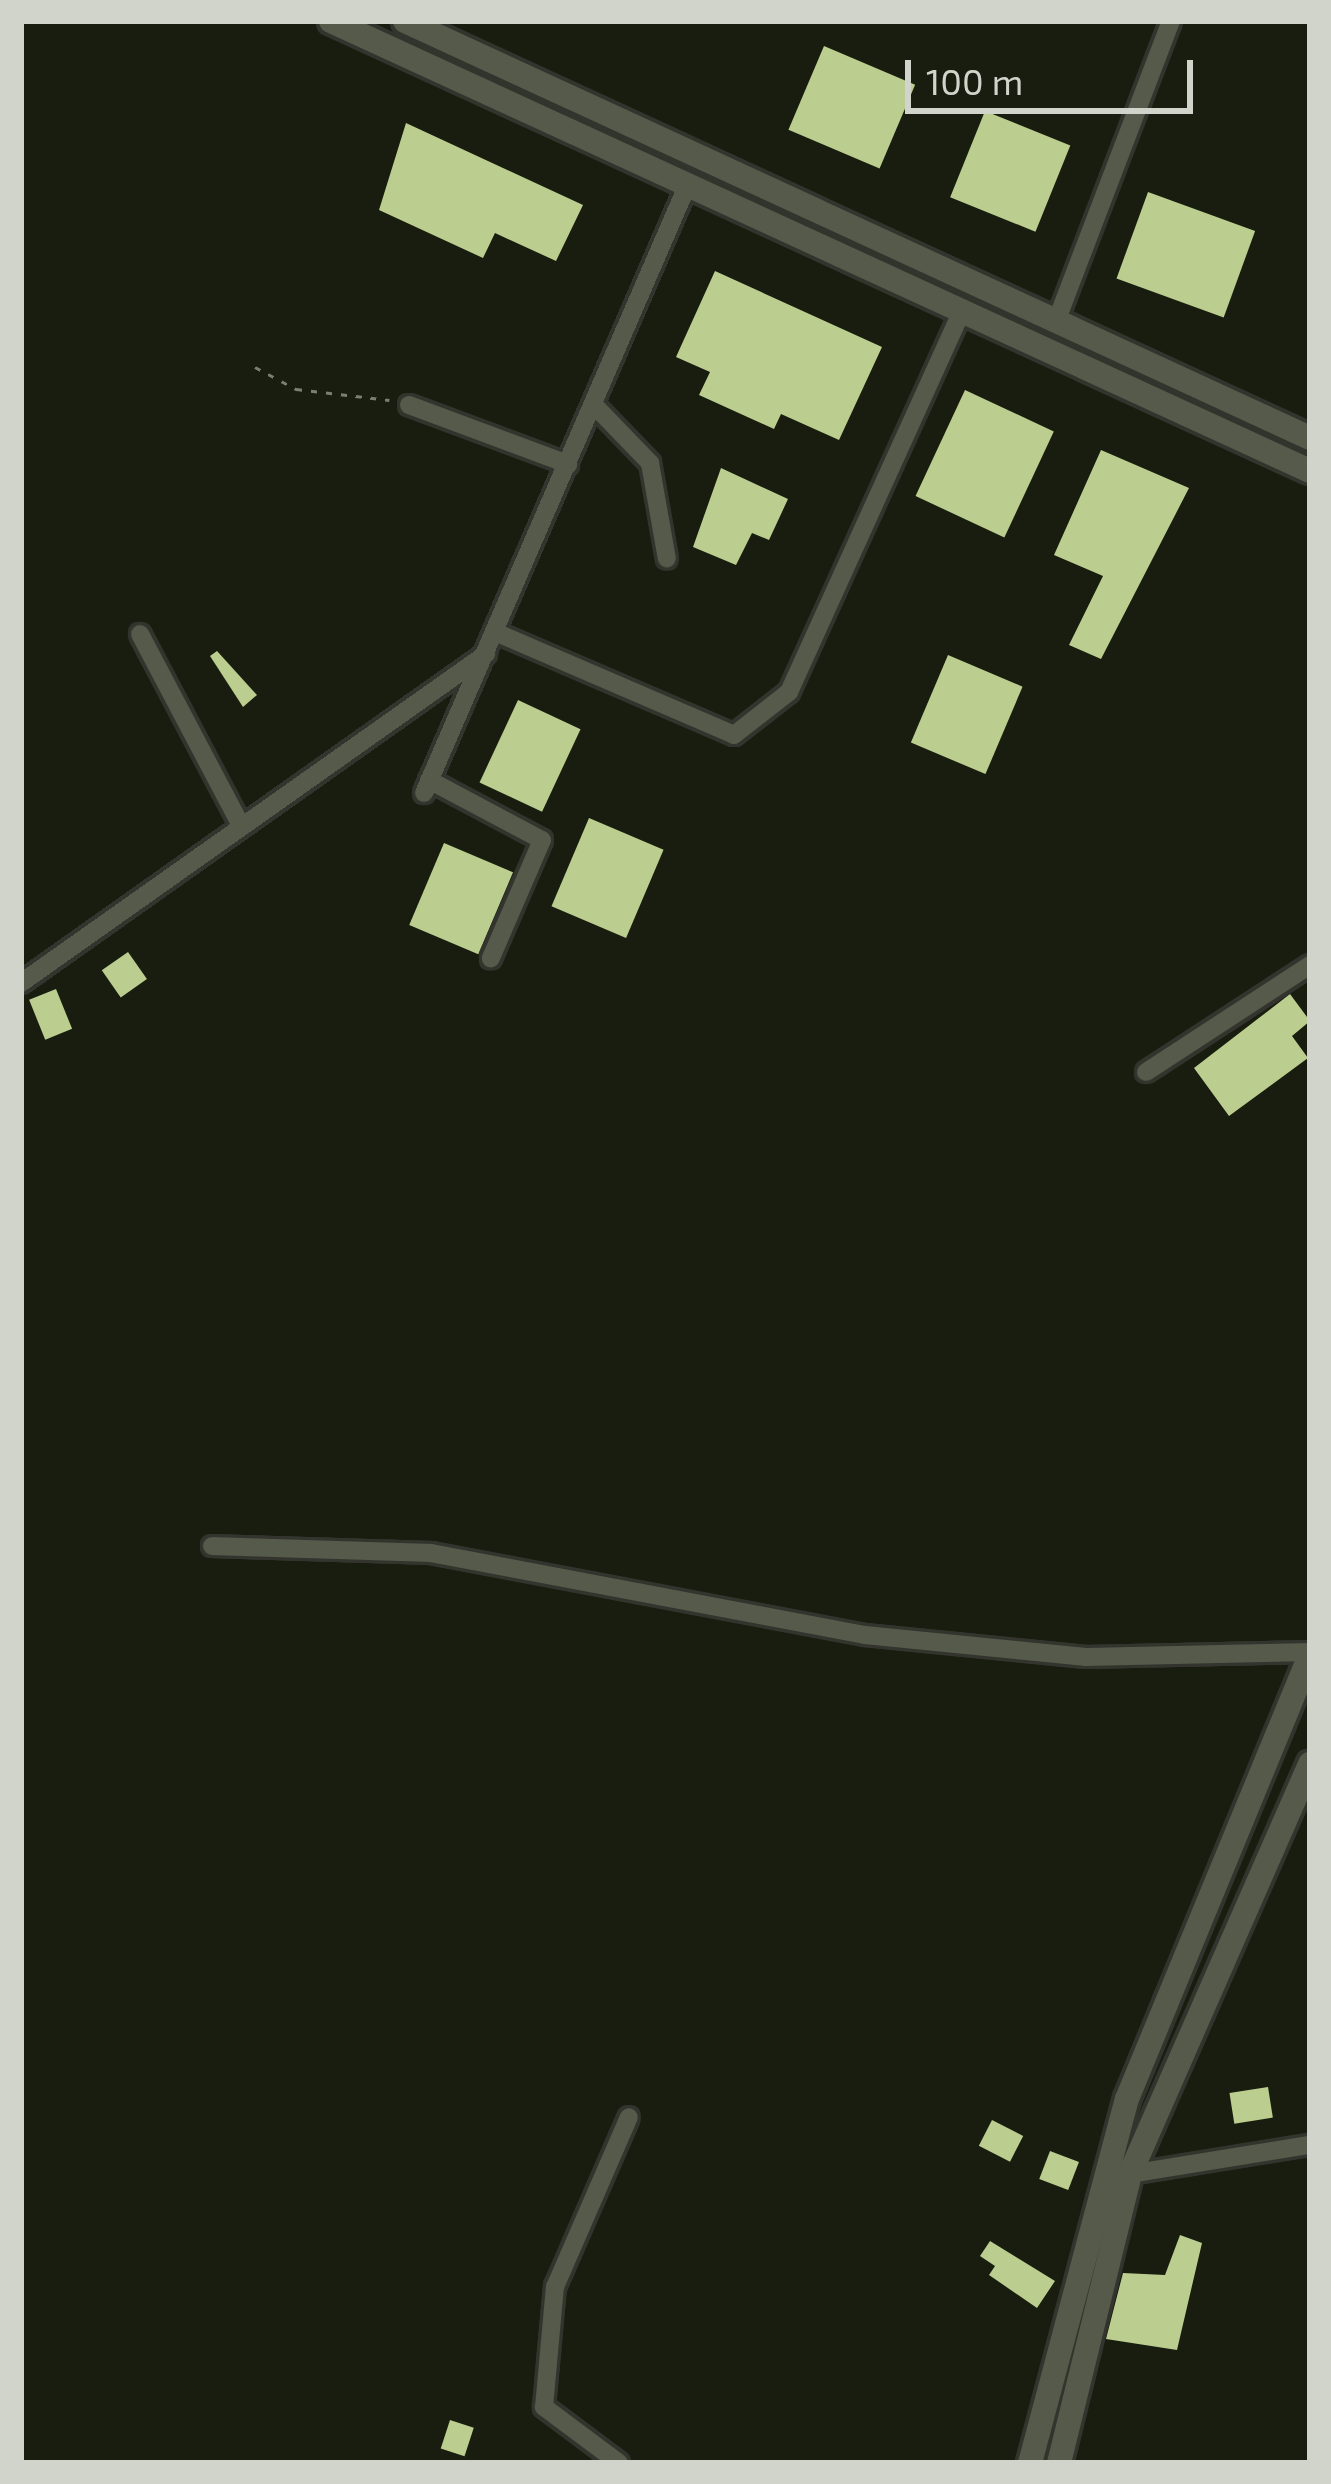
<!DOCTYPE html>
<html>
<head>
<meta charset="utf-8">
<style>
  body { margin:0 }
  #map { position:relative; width:1331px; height:2484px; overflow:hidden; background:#191d0f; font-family:"Exo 2",sans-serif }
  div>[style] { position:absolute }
  .building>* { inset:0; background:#bbce8f; transform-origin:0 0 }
  .path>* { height:3px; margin-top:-1.5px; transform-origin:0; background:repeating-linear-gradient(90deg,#7b7f73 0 6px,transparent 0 15px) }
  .roads { filter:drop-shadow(3px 0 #32342d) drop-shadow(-3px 0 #32342d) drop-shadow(0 3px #32342d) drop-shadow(0 -3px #32342d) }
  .street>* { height:18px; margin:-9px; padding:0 9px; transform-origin:9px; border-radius:9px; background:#555a4a }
  .secondary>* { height:24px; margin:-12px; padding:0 12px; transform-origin:12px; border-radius:12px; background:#555a4a }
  span { translate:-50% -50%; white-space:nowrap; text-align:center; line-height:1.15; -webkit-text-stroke:12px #191d0f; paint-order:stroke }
  .frame { position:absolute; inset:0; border:24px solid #d1d4cb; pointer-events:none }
  .scale { position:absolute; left:905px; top:60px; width:288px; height:54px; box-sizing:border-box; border:6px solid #d1d4cb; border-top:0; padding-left:15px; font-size:36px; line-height:42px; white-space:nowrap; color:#d1d4cb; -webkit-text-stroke:9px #191d0f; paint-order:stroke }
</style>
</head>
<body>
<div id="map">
  <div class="building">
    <i style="left:824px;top:46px;width:99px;height:91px;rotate:23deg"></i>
    <i style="left:985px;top:111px;width:92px;height:93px;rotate:22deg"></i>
    <i style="clip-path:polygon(406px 123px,583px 205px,556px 261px,495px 233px,483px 258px,379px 210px)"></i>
    <i style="left:1148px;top:192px;width:114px;height:92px;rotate:20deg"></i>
    <i style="clip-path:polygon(715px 271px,882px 347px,839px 440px,781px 414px,774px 429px,699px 395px,710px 372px,676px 357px)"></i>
    <i style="left:965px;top:390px;width:98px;height:117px;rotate:25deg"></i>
    <i style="clip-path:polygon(1101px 450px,1189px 488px,1101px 659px,1069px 645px,1103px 576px,1054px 555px)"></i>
    <i style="clip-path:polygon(721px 468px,788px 499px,769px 540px,752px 533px,736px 565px,693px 547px)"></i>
    <i style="clip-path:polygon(217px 651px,257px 695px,243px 707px,210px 656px)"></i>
    <i style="left:948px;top:655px;width:81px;height:95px;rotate:23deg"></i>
    <i style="left:518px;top:700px;width:69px;height:91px;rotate:25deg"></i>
    <i style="left:589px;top:818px;width:81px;height:96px;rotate:23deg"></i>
    <i style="left:444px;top:843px;width:75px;height:89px;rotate:23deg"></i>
    <i style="left:128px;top:952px;width:33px;height:32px;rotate:55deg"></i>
    <i style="left:56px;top:989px;width:43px;height:29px;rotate:68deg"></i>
    <i style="clip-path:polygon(1290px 994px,1310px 1021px,1292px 1036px,1308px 1058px,1229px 1116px,1194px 1068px)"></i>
    <i style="left:1268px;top:2087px;width:31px;height:39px;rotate:81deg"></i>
    <i style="left:992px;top:2120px;width:35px;height:29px;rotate:27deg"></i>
    <i style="left:1050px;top:2151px;width:31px;height:30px;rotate:21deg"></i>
    <i style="clip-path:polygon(1180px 2235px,1202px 2243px,1177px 2350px,1106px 2339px,1123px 2273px,1165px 2275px)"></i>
    <i style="clip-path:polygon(990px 2241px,1055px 2281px,1037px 2308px,989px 2275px,995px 2266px,980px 2256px)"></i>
    <i style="left:450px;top:2420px;width:25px;height:30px;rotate:18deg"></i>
  </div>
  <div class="path">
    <i style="left:255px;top:367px;width:47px;rotate:28.2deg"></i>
    <i style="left:296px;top:389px;width:94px;rotate:6.7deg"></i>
  </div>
  <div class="roads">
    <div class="street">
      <i style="left:1056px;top:322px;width:322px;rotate:-69.1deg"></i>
      <i style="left:409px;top:405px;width:170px;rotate:20.4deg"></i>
      <i style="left:594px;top:405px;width:81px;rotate:46deg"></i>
      <i style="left:650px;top:463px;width:97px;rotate:80deg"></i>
      <i style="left:495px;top:632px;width:260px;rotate:23.3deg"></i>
      <i style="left:734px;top:735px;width:70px;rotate:-38deg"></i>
      <i style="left:789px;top:692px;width:416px;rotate:-65.6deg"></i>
      <i style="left:140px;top:634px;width:212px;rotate:62.2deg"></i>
      <i style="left:429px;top:780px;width:128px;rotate:28deg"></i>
      <i style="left:542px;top:840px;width:129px;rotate:113.4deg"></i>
      <i style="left:424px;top:793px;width:662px;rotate:-66.57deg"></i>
      <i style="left:21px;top:983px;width:570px;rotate:-35.28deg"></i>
      <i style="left:1146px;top:1072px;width:196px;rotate:-33.1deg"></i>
      <i style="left:212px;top:1546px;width:219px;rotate:1.8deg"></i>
      <i style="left:431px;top:1553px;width:442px;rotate:10.7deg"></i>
      <i style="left:865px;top:1635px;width:222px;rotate:5.7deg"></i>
      <i style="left:1086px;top:1657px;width:224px;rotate:-1.3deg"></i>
      <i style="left:1130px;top:2174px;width:182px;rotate:-9.2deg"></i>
      <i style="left:619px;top:2463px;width:94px;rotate:-143.3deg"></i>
      <i style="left:544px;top:2407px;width:121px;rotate:-84.8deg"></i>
      <i style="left:555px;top:2287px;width:185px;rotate:-66.5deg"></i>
    </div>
    <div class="secondary">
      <i style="left:331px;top:21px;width:1077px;rotate:24.69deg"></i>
      <i style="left:405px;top:21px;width:996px;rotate:24.74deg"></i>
      <i style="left:1030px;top:2463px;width:377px;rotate:-75.1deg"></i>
      <i style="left:1127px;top:2099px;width:480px;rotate:-67.6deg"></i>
      <i style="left:1059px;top:2463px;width:298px;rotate:-76.2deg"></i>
      <i style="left:1130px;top:2174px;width:448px;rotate:-66.3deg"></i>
    </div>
  </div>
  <div class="frame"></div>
  <div class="scale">100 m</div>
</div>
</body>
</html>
